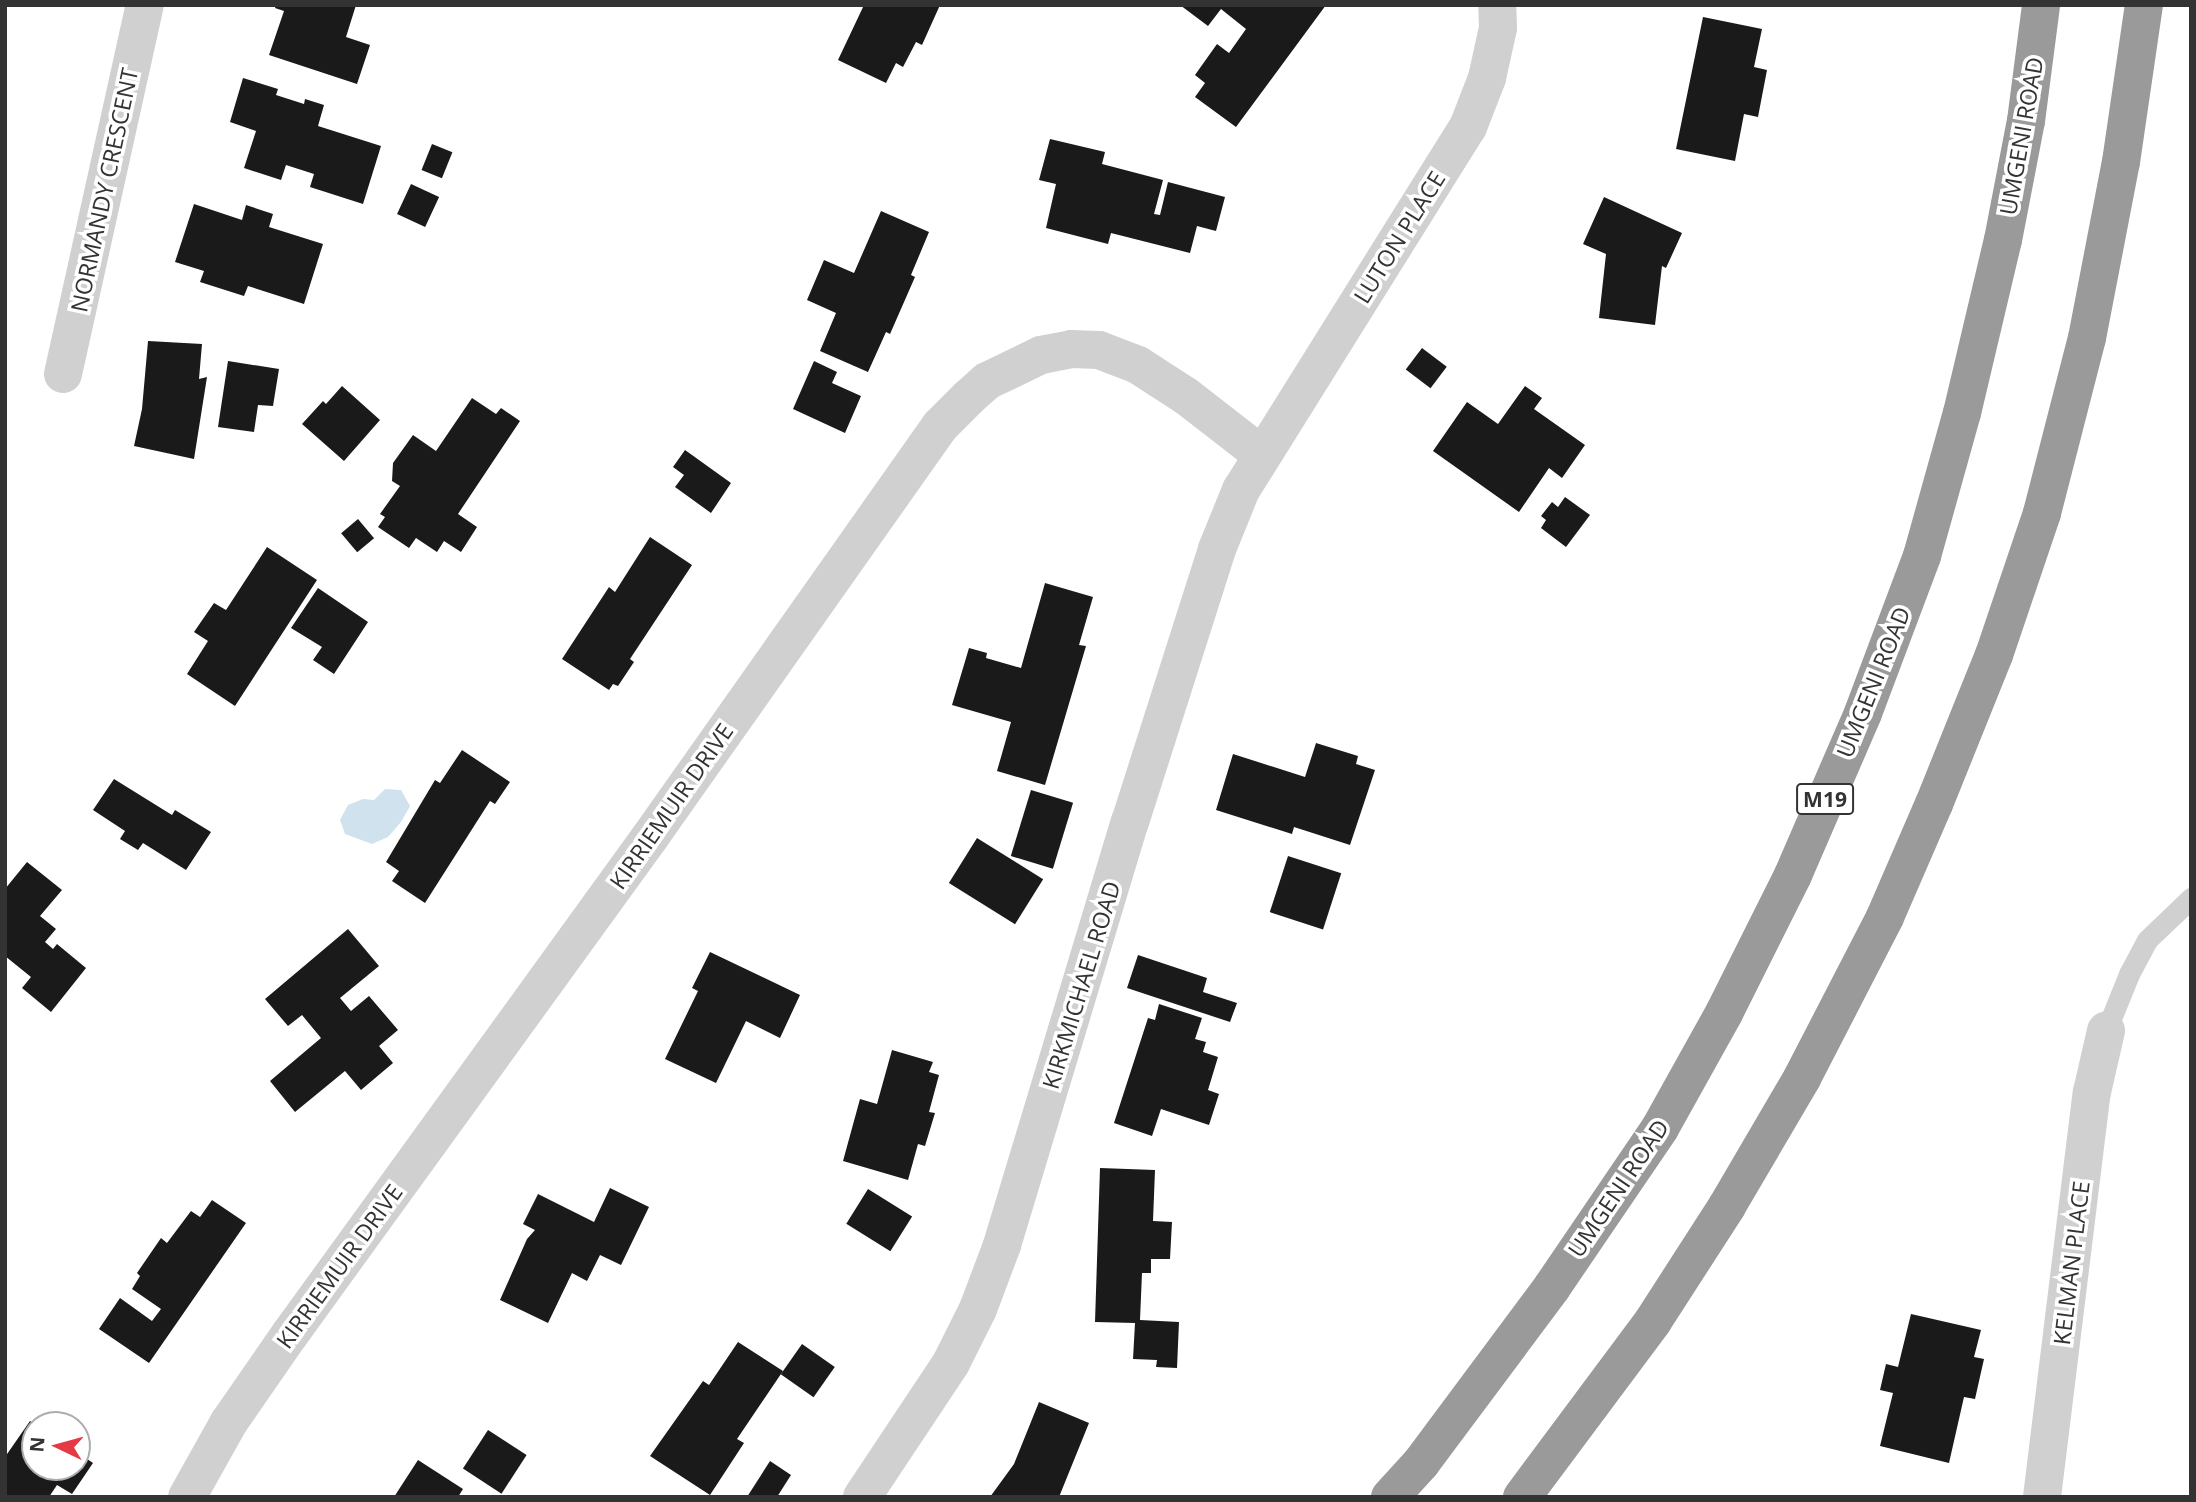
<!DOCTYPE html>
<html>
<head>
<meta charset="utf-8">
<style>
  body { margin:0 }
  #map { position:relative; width:2196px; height:1502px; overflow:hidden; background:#fff; font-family:"Open Sans",sans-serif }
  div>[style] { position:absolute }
  .water>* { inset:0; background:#cfe2ee }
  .building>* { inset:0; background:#1a1a1a; transform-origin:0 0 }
  .service>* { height:21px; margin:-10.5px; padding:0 10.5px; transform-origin:10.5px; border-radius:10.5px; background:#d0d0d0 }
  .minor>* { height:38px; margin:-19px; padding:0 19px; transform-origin:19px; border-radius:19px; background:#d0d0d0 }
  .motorway>* { height:38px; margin:-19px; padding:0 19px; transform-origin:19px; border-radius:19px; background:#9a9a9a }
  span { translate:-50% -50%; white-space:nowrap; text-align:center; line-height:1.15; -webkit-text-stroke:7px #fff; paint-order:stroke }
  .shield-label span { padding:2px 5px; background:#fff; border:2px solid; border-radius:5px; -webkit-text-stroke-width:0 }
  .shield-label { font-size:21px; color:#333; font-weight:700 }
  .street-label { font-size:23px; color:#333 }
  .frame { position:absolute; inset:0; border:7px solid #333; pointer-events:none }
  .north { position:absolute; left:21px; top:1411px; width:70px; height:70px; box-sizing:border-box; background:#fff; border:2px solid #adadad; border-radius:50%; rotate:275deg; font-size:19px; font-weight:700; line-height:28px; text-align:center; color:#333 }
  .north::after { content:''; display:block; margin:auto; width:24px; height:32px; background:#e63946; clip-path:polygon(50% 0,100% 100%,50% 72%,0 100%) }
</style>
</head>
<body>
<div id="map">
  <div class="water">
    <i style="clip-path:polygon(385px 789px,401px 790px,410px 806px,401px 822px,388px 837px,372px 844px,345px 834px,340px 820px,348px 805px,363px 799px,374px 800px)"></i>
  </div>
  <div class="building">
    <i style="clip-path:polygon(276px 5px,356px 5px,346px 37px,370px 45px,357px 84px,269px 55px,284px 11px,275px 8px)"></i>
    <i style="clip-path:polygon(864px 5px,940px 5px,922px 45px,916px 42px,903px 67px,896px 63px,886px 83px,838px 60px)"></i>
    <i style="clip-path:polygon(1180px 5px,1326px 5px,1236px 127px,1195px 97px,1205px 83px,1195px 75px,1217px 44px,1229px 53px,1246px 29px,1221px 9px,1208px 26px)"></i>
    <i style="clip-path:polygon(1703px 17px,1762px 29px,1754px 67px,1767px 70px,1758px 117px,1744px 114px,1735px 161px,1676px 149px)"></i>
    <i style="clip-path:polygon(243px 78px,278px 89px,276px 95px,304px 104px,305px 99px,324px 105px,318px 126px,381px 146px,363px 204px,310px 187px,314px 174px,286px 165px,281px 180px,244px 168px,256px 131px,230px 122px)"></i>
    <i style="clip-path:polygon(1050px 139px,1105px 152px,1102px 164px,1163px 180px,1154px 214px,1160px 215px,1168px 182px,1225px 197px,1216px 231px,1197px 226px,1190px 253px,1111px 233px,1108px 244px,1046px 228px,1056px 184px,1039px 180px)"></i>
    <i style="left:432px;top:144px;width:22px;height:28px;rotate:22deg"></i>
    <i style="left:411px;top:184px;width:31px;height:33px;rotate:25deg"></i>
    <i style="clip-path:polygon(1604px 197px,1682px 233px,1666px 268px,1662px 266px,1655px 325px,1599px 318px,1606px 254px,1583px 244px)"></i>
    <i style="clip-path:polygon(194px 204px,242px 220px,246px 205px,273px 214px,269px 227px,323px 244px,304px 304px,248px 286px,244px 296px,200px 282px,204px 271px,175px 262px)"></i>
    <i style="clip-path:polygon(881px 211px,929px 232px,911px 275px,915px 277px,890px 334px,886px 332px,868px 372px,820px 351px,836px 313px,807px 300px,824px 260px,854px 273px)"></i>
    <i style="clip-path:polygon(148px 341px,202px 344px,199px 379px,207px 377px,194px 459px,134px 446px,142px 409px)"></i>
    <i style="left:1422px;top:348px;width:31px;height:27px;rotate:37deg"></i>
    <i style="clip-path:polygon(228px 361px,279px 369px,273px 406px,258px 405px,254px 432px,218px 427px)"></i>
    <i style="clip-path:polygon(814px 361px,837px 372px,832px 383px,861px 396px,845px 433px,793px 409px)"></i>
    <i style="clip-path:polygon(342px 386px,380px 420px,344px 461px,302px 424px,323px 401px,326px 404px)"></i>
    <i style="clip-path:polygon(1525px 386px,1542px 398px,1534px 409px,1585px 445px,1562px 478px,1549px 468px,1519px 512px,1433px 451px,1467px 402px,1498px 424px)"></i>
    <i style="clip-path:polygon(472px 398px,496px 414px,501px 408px,520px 421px,458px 514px,477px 527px,461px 552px,444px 541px,437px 552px,416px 538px,409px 548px,378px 527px,385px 517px,380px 514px,400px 486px,392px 481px,393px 463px,413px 435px,436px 451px)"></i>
    <i style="clip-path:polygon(685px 450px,731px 483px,711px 513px,675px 487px,684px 475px,673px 467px)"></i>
    <i style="clip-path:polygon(1565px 497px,1590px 515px,1566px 547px,1541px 528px,1546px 520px,1541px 516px,1552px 502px,1558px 507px)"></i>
    <i style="left:358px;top:519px;width:25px;height:22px;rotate:50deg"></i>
    <i style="clip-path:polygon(650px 537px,692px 565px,630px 659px,634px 662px,618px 686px,613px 684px,609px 690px,562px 659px,609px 587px,615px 592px)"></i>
    <i style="clip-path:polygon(267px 547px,317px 580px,235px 706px,187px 674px,208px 641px,194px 632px,214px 603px,226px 610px)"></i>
    <i style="clip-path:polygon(1045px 583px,1093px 597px,1079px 645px,1086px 646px,1045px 785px,997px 771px,1011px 722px,952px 705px,969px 648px,987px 653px,986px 658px,1021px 668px)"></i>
    <i style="clip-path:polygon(318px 588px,368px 622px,334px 674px,313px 660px,322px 647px,291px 628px)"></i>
    <i style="clip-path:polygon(1316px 743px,1358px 756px,1356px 764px,1375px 770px,1350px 845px,1294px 827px,1292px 834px,1216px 810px,1233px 754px,1305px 777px)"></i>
    <i style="clip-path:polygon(462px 750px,510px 782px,495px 804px,490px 801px,425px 903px,392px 881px,399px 871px,386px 862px,435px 780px,440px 783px)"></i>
    <i style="clip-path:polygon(114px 779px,172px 815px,175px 810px,211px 832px,186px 870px,143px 843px,138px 850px,120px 839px,125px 831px,93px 810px)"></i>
    <i style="left:1031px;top:790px;width:44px;height:69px;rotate:17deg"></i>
    <i style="left:977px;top:838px;width:78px;height:53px;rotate:32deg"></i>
    <i style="left:1288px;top:856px;width:56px;height:59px;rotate:18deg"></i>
    <i style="clip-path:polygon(27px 862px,62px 890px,40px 916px,56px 929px,45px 942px,53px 949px,57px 944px,86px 968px,51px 1012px,22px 988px,31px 977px,5px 956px,5px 889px)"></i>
    <i style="clip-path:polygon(348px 929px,379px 966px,340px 998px,351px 1011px,369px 996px,398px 1030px,379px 1046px,393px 1063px,361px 1090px,345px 1071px,295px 1112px,270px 1081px,321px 1038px,302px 1015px,288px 1026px,265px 999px)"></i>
    <i style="clip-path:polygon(710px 952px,800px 995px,780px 1038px,746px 1021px,716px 1083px,665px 1059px,698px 991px,692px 988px)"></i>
    <i style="clip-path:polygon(1138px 955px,1207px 978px,1203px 992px,1237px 1003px,1230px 1022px,1127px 988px)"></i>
    <i style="clip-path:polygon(1159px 1004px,1202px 1018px,1195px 1039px,1206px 1042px,1203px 1052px,1218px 1057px,1208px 1090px,1219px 1094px,1209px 1125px,1161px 1109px,1152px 1136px,1114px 1123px,1148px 1018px,1155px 1020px)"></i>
    <i style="clip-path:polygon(892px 1050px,933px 1062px,929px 1072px,939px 1075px,929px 1112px,935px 1113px,925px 1146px,918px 1144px,908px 1180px,843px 1161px,860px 1099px,877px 1104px)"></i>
    <i style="clip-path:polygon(1100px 1168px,1155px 1170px,1153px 1221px,1172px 1222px,1170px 1259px,1151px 1259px,1151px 1273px,1142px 1273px,1140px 1320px,1179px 1322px,1177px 1368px,1156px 1367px,1157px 1360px,1133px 1359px,1135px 1323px,1095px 1322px)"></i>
    <i style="clip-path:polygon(610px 1188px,649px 1207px,621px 1265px,600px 1255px,587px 1281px,572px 1273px,548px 1323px,500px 1300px,527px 1239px,535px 1230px,523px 1224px,538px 1194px,594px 1222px)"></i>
    <i style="left:868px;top:1189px;width:52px;height:41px;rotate:32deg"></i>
    <i style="clip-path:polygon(212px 1200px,246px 1223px,149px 1363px,99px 1329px,120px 1298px,152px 1321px,161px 1309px,132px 1289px,140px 1276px,137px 1273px,161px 1238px,167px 1243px,191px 1211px,200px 1217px)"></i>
    <i style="clip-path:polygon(1911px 1314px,1981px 1330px,1974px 1357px,1984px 1359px,1975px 1399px,1964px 1397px,1949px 1463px,1880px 1446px,1893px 1393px,1880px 1390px,1886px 1364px,1898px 1367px)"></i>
    <i style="clip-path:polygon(738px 1342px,783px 1371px,737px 1439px,744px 1443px,710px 1495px,650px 1456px,703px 1381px,709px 1385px)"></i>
    <i style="left:802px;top:1344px;width:40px;height:37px;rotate:35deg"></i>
    <i style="clip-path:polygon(1039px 1402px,1089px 1423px,1059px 1497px,990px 1497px,1014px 1464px)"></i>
    <i style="clip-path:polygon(30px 1421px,35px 1424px,35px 1467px,77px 1467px,77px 1452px,93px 1463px,72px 1494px,57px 1485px,49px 1497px,5px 1497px,5px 1457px)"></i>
    <i style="left:488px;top:1430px;width:46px;height:46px;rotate:33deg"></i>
    <i style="clip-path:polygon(418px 1460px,463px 1489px,458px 1497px,394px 1497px)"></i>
    <i style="clip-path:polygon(770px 1461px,791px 1475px,777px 1497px,747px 1497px)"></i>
  </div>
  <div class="service">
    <i style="left:2106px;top:1031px;width:61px;rotate:-68deg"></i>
    <i style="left:2129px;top:974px;width:38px;rotate:-62deg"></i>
    <i style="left:2147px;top:940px;width:61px;rotate:-43.7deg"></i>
  </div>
  <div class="minor">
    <i style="left:63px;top:374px;width:378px;rotate:-77.5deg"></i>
    <i style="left:187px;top:1497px;width:86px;rotate:-60.8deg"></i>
    <i style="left:229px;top:1422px;width:107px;rotate:-55.3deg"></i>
    <i style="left:290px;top:1334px;width:614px;rotate:-54.08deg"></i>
    <i style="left:650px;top:837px;width:503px;rotate:-54.79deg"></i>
    <i style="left:940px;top:426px;width:40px;rotate:-45deg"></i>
    <i style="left:968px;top:398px;width:25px;rotate:-42deg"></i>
    <i style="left:987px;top:381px;width:60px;rotate:-25.7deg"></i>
    <i style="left:1041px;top:355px;width:31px;rotate:-11deg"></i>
    <i style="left:1071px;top:349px;width:28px;rotate:2deg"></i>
    <i style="left:1099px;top:350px;width:42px;rotate:21deg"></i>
    <i style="left:1138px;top:365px;width:57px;rotate:32.9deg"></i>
    <i style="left:1186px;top:396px;width:96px;rotate:37.8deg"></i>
    <i style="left:862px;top:1497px;width:161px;rotate:-56.4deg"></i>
    <i style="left:951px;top:1363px;width:60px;rotate:-63.4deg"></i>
    <i style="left:978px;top:1309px;width:68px;rotate:-69.4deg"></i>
    <i style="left:1002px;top:1245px;width:442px;rotate:-73.2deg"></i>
    <i style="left:1130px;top:822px;width:287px;rotate:-72.3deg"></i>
    <i style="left:1217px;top:549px;width:64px;rotate:-67.9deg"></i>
    <i style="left:1241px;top:490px;width:428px;rotate:-58deg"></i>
    <i style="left:1468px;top:127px;width:53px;rotate:-68.8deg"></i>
    <i style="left:1487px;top:78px;width:51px;rotate:-77.6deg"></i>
    <i style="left:1498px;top:28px;width:23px;rotate:-92deg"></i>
    <i style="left:2042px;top:1497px;width:408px;rotate:-83deg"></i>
    <i style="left:2092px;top:1092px;width:63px;rotate:-77.1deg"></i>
  </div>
  <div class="motorway">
    <i style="left:1390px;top:1497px;width:46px;rotate:-47.6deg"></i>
    <i style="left:1421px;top:1463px;width:219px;rotate:-53.3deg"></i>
    <i style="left:1552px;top:1287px;width:192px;rotate:-55.8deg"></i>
    <i style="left:1660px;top:1128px;width:132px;rotate:-60.9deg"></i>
    <i style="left:1724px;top:1013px;width:154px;rotate:-63.4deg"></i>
    <i style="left:1793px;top:875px;width:176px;rotate:-66.6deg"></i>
    <i style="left:1863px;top:713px;width:168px;rotate:-69.4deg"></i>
    <i style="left:1922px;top:556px;width:148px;rotate:-74.4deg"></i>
    <i style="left:1962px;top:413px;width:178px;rotate:-76.7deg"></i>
    <i style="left:2003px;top:240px;width:121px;rotate:-79.1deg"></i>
    <i style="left:2026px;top:121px;width:117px;rotate:-82.6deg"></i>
    <i style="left:1522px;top:1497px;width:219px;rotate:-53.3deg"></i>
    <i style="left:1653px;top:1321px;width:137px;rotate:-57.2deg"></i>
    <i style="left:1727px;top:1206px;width:148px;rotate:-59.6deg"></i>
    <i style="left:1802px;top:1078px;width:181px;rotate:-62.7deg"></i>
    <i style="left:1885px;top:917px;width:123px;rotate:-66.6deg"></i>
    <i style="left:1934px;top:804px;width:161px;rotate:-68.1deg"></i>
    <i style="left:1994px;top:655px;width:150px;rotate:-71.3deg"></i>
    <i style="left:2042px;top:513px;width:181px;rotate:-75.6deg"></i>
    <i style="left:2087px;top:338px;width:179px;rotate:-79.1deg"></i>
    <i style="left:2121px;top:162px;width:159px;rotate:-81.7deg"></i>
  </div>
  <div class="shield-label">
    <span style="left:1825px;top:799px">M19</span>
  </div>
  <div class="street-label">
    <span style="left:2021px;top:136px;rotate:-80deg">UMGENI ROAD</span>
    <span style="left:104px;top:190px;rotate:-78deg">NORMANDY CRESCENT</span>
    <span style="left:1399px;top:237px;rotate:-58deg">LUTON PLACE</span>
    <span style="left:1873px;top:682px;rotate:-68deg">UMGENI ROAD</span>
    <span style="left:671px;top:806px;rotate:-55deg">KIRRIEMUIR DRIVE</span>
    <span style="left:1081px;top:985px;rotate:-73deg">KIRKMICHAEL ROAD</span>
    <span style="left:1618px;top:1188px;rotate:-56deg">UMGENI ROAD</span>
    <span style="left:2071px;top:1263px;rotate:-83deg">KELMAN PLACE</span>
    <span style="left:339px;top:1266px;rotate:-54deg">KIRRIEMUIR DRIVE</span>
  </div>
  <div class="frame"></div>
  <div class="north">N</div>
</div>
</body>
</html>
